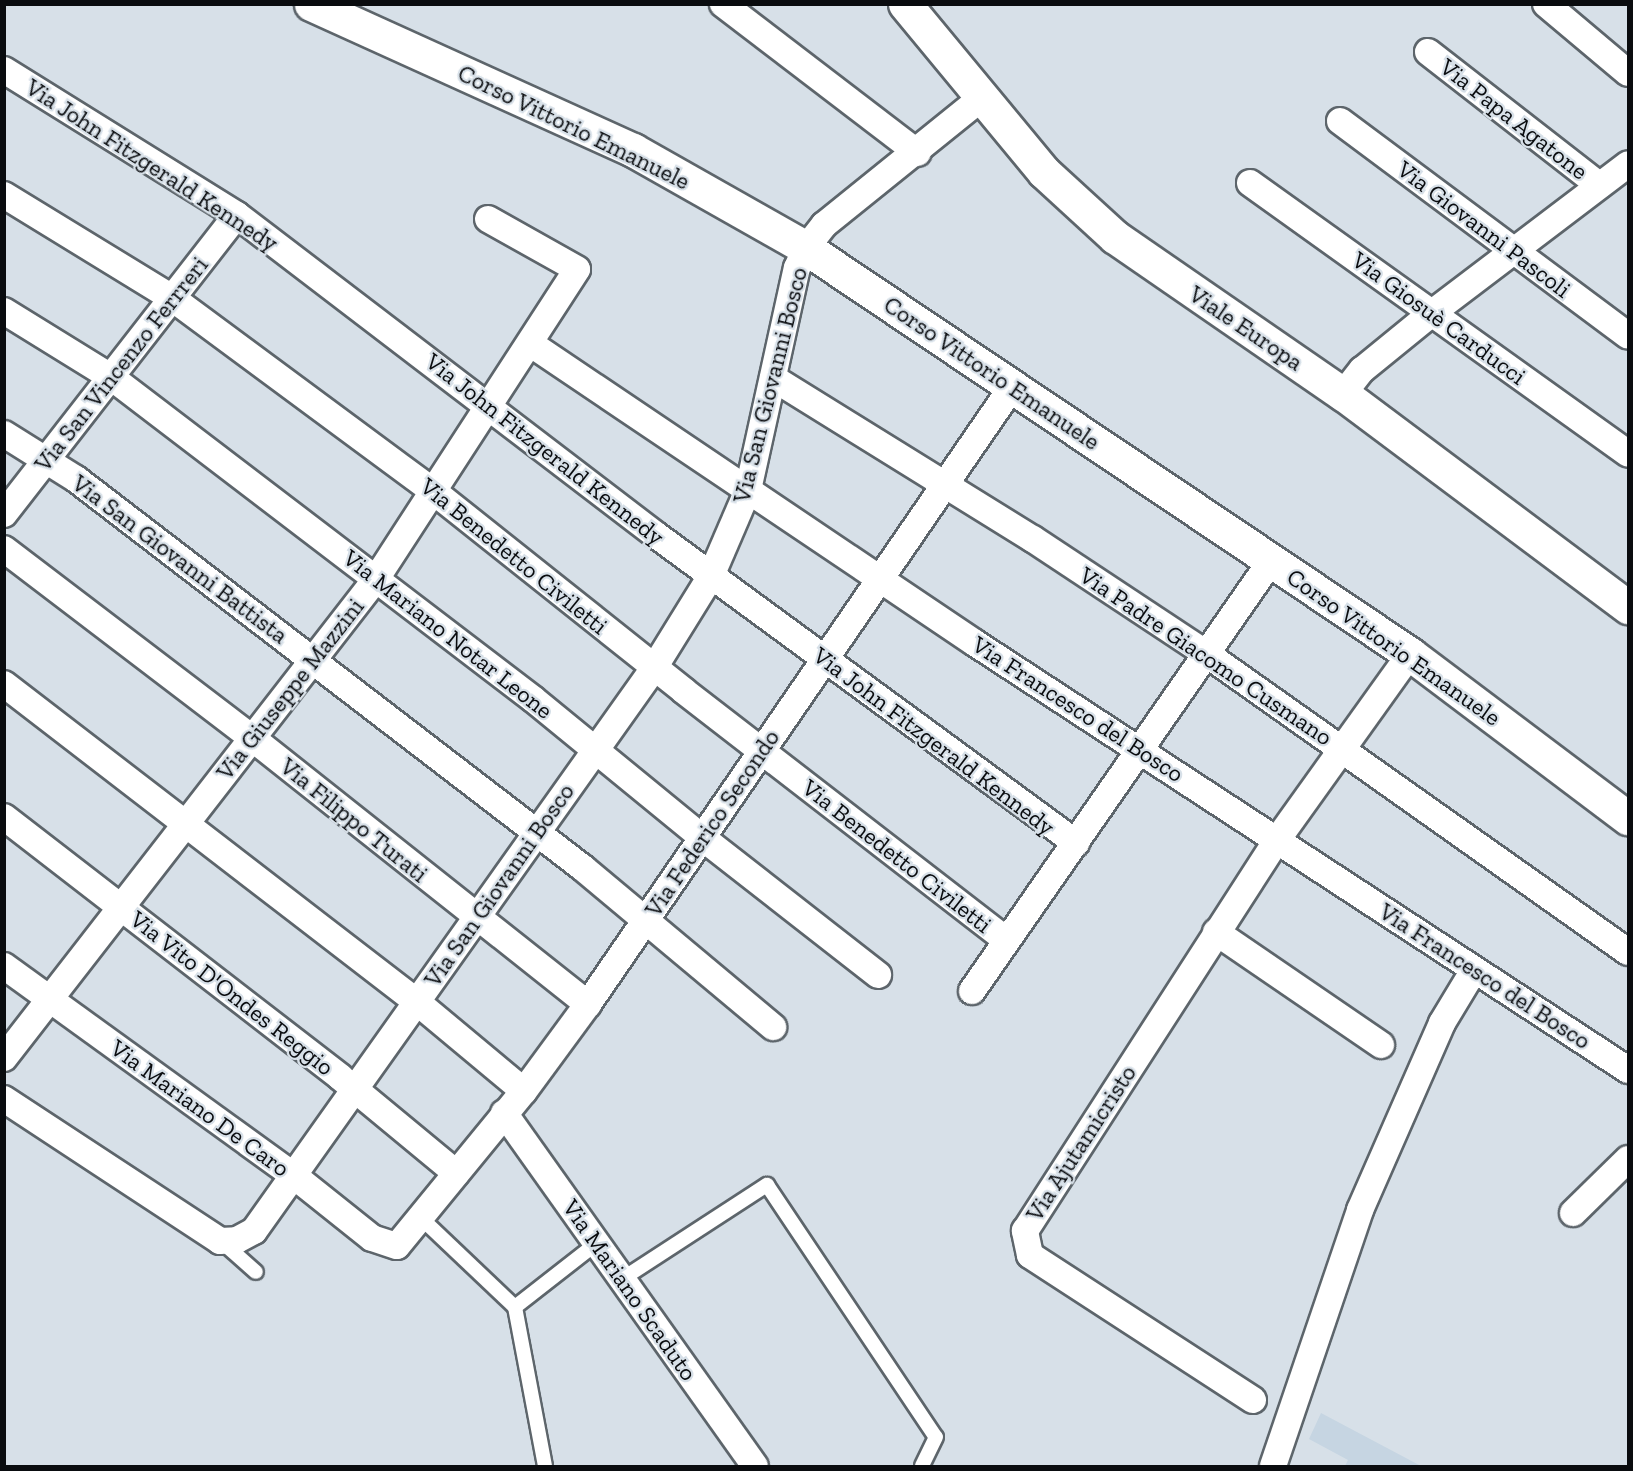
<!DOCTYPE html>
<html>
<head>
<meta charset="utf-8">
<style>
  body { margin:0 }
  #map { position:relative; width:1633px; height:1471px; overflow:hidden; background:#d7e0e8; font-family:"Zilla Slab",serif }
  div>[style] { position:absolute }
  .built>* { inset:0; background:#c6d5e2 }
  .roads { filter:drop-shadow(2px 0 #5d656b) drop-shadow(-2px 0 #5d656b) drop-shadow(0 2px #5d656b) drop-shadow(0 -2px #5d656b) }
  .lane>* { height:14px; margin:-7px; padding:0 7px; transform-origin:7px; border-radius:7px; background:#fff }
  .street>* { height:26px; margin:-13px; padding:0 13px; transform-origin:13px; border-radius:13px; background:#fff }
  .secondary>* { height:33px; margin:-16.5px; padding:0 16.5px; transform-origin:16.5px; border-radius:16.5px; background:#fff }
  span { translate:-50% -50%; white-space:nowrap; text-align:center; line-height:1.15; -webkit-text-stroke:4.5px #d7e0e8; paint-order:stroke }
  .street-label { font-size:24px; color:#0a0c0f }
  .frame { position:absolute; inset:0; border:6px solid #0a0c0f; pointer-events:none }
</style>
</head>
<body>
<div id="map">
  <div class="built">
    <i style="clip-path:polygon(1321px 1413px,1421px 1466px,1345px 1466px,1348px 1460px,1309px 1439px)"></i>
  </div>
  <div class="roads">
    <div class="lane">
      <i style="left:420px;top:1217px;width:131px;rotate:43.5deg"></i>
      <i style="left:222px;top:1242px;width:45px;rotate:41.4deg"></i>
      <i style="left:622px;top:1279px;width:173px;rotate:-33deg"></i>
      <i style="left:767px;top:1185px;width:303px;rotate:56.2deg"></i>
      <i style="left:936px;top:1437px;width:32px;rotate:116deg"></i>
      <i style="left:545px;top:1466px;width:162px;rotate:-100.7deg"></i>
      <i style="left:515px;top:1307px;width:104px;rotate:-38deg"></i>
    </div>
    <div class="street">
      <i style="left:723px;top:4px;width:245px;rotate:37.4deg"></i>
      <i style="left:1546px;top:4px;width:107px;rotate:40.1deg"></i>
      <i style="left:1428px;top:52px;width:217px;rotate:37.9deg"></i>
      <i style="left:4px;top:70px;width:274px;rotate:31.9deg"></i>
      <i style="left:237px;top:215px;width:527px;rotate:37.37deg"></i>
      <i style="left:656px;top:535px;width:521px;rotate:36.25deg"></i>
      <i style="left:1340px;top:121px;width:359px;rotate:36.7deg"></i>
      <i style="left:1250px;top:183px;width:465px;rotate:35.6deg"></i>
      <i style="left:4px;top:195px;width:197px;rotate:31.5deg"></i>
      <i style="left:172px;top:298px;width:325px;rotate:36.5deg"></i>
      <i style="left:433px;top:491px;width:321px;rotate:38.5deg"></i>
      <i style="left:684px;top:691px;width:408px;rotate:37.7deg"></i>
      <i style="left:4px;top:311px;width:126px;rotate:31.7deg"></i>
      <i style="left:111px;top:377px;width:531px;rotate:37.34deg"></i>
      <i style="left:533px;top:699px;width:221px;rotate:39.3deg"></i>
      <i style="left:704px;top:839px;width:221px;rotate:38deg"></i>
      <i style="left:531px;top:344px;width:535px;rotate:33.96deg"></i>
      <i style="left:975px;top:643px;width:780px;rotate:33.18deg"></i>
      <i style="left:773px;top:378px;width:306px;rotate:31.8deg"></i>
      <i style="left:1033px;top:539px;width:210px;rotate:33.5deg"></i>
      <i style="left:1208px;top:655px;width:514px;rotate:35.27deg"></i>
      <i style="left:1343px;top:394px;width:31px;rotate:-52deg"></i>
      <i style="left:1362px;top:370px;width:90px;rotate:-39.2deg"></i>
      <i style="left:1432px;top:313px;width:246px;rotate:-37.2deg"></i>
      <i style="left:4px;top:434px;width:85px;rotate:32deg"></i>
      <i style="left:76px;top:479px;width:639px;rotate:37.5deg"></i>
      <i style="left:583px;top:868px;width:248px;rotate:39.9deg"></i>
      <i style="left:4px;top:514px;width:379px;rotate:-52.1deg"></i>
      <i style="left:4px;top:549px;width:312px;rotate:37.3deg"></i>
      <i style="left:252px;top:738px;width:429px;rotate:38.4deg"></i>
      <i style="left:4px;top:684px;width:521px;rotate:37.6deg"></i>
      <i style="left:417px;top:1002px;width:139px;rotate:39.8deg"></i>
      <i style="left:4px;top:817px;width:425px;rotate:37.7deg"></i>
      <i style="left:340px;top:1077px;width:151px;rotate:39.6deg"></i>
      <i style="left:1216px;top:932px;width:200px;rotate:34.4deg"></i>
      <i style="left:4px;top:966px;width:357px;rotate:35.9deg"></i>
      <i style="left:293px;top:1175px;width:101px;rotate:38.6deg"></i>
      <i style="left:372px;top:1238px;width:26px;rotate:18deg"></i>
      <i style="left:397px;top:1246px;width:200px;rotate:-50.7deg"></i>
      <i style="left:524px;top:1091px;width:108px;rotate:-53.7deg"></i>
      <i style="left:588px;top:1004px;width:749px;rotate:-55.5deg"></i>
      <i style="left:972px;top:991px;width:524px;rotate:-55.19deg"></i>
      <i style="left:4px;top:1058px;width:606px;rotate:-52.17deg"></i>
      <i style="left:376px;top:579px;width:369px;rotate:-57deg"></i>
      <i style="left:577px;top:269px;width:102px;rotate:-150.7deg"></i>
      <i style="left:4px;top:1099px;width:258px;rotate:33.3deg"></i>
      <i style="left:220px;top:1241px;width:17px;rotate:-3deg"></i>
      <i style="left:237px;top:1240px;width:19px;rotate:-28deg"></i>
      <i style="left:254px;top:1231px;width:691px;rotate:-54.61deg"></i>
      <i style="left:654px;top:668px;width:108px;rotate:-58.2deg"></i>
      <i style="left:711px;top:576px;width:94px;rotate:-66.7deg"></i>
      <i style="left:748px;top:490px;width:227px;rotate:-77.6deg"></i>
      <i style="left:797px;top:268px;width:22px;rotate:-66deg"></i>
      <i style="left:806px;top:248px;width:29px;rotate:-52deg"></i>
      <i style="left:824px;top:225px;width:206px;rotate:-38.9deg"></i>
      <i style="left:504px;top:1113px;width:433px;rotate:54.6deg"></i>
      <i style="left:1573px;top:1213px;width:77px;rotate:-44.5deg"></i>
      <i style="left:1253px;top:1400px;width:266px;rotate:-147deg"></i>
      <i style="left:1030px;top:1255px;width:25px;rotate:-102deg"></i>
      <i style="left:1025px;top:1231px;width:465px;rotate:-57.2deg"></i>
      <i style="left:1277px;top:840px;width:229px;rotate:-54.4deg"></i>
      <i style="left:1273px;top:1466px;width:270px;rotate:-71.2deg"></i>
      <i style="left:1360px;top:1210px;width:204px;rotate:-66.3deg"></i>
      <i style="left:1442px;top:1023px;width:62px;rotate:-58.9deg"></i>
    </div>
    <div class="secondary">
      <i style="left:311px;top:4px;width:354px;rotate:24.4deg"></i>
      <i style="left:633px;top:150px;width:199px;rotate:29.5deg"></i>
      <i style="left:806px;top:248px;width:728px;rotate:33.91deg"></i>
      <i style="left:1410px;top:654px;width:273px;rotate:37deg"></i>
      <i style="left:905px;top:4px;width:218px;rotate:50.4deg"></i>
      <i style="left:1044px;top:172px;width:96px;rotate:42.5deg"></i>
      <i style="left:1115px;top:237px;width:277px;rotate:34.6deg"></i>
      <i style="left:1343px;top:394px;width:356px;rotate:36.8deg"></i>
    </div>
  </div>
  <div class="street-label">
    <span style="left:1514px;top:119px;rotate:38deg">Via Papa Agatone</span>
    <span style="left:574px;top:127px;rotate:26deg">Corso Vittorio Emanuele</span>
    <span style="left:152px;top:165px;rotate:33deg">Via John Fitzgerald Kennedy</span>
    <span style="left:1484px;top:229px;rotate:37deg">Via Giovanni Pascoli</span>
    <span style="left:1439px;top:318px;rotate:36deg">Via Giosuè Carducci</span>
    <span style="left:1246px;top:328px;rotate:34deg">Viale Europa</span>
    <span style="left:121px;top:364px;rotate:-52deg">Via San Vincenzo Ferrreri</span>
    <span style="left:992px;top:373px;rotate:34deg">Corso Vittorio Emanuele</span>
    <span style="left:770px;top:385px;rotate:-76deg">Via San Giovanni Bosco</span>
    <span style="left:545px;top:449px;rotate:38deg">Via John Fitzgerald Kennedy</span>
    <span style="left:514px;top:556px;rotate:39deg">Via Benedetto Civiletti</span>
    <span style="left:180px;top:559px;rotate:37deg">Via San Giovanni Battista</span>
    <span style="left:448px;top:634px;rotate:38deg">Via Mariano Notar Leone</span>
    <span style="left:1394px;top:647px;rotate:35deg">Corso Vittorio Emanuele</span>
    <span style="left:1206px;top:656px;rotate:34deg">Via Padre Giacomo Cusmano</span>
    <span style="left:290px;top:689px;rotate:-52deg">Via Giuseppe Mazzini</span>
    <span style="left:1078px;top:709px;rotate:33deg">Via Francesco del Bosco</span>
    <span style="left:934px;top:741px;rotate:37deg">Via John Fitzgerald Kennedy</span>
    <span style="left:354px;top:820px;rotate:39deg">Via Filippo Turati</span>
    <span style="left:712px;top:823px;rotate:-56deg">Via Federico Secondo</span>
    <span style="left:897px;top:856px;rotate:38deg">Via Benedetto Civiletti</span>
    <span style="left:499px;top:885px;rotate:-55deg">Via San Giovanni Bosco</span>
    <span style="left:1485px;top:976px;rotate:33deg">Via Francesco del Bosco</span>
    <span style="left:232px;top:993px;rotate:38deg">Via Vito D'Ondes Reggio</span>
    <span style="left:200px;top:1108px;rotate:36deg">Via Mariano De Caro</span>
    <span style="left:1081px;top:1143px;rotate:-57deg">Via Ajutamicristo</span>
    <span style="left:630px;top:1290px;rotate:55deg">Via Mariano Scaduto</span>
  </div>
  <div class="frame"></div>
</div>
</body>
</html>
